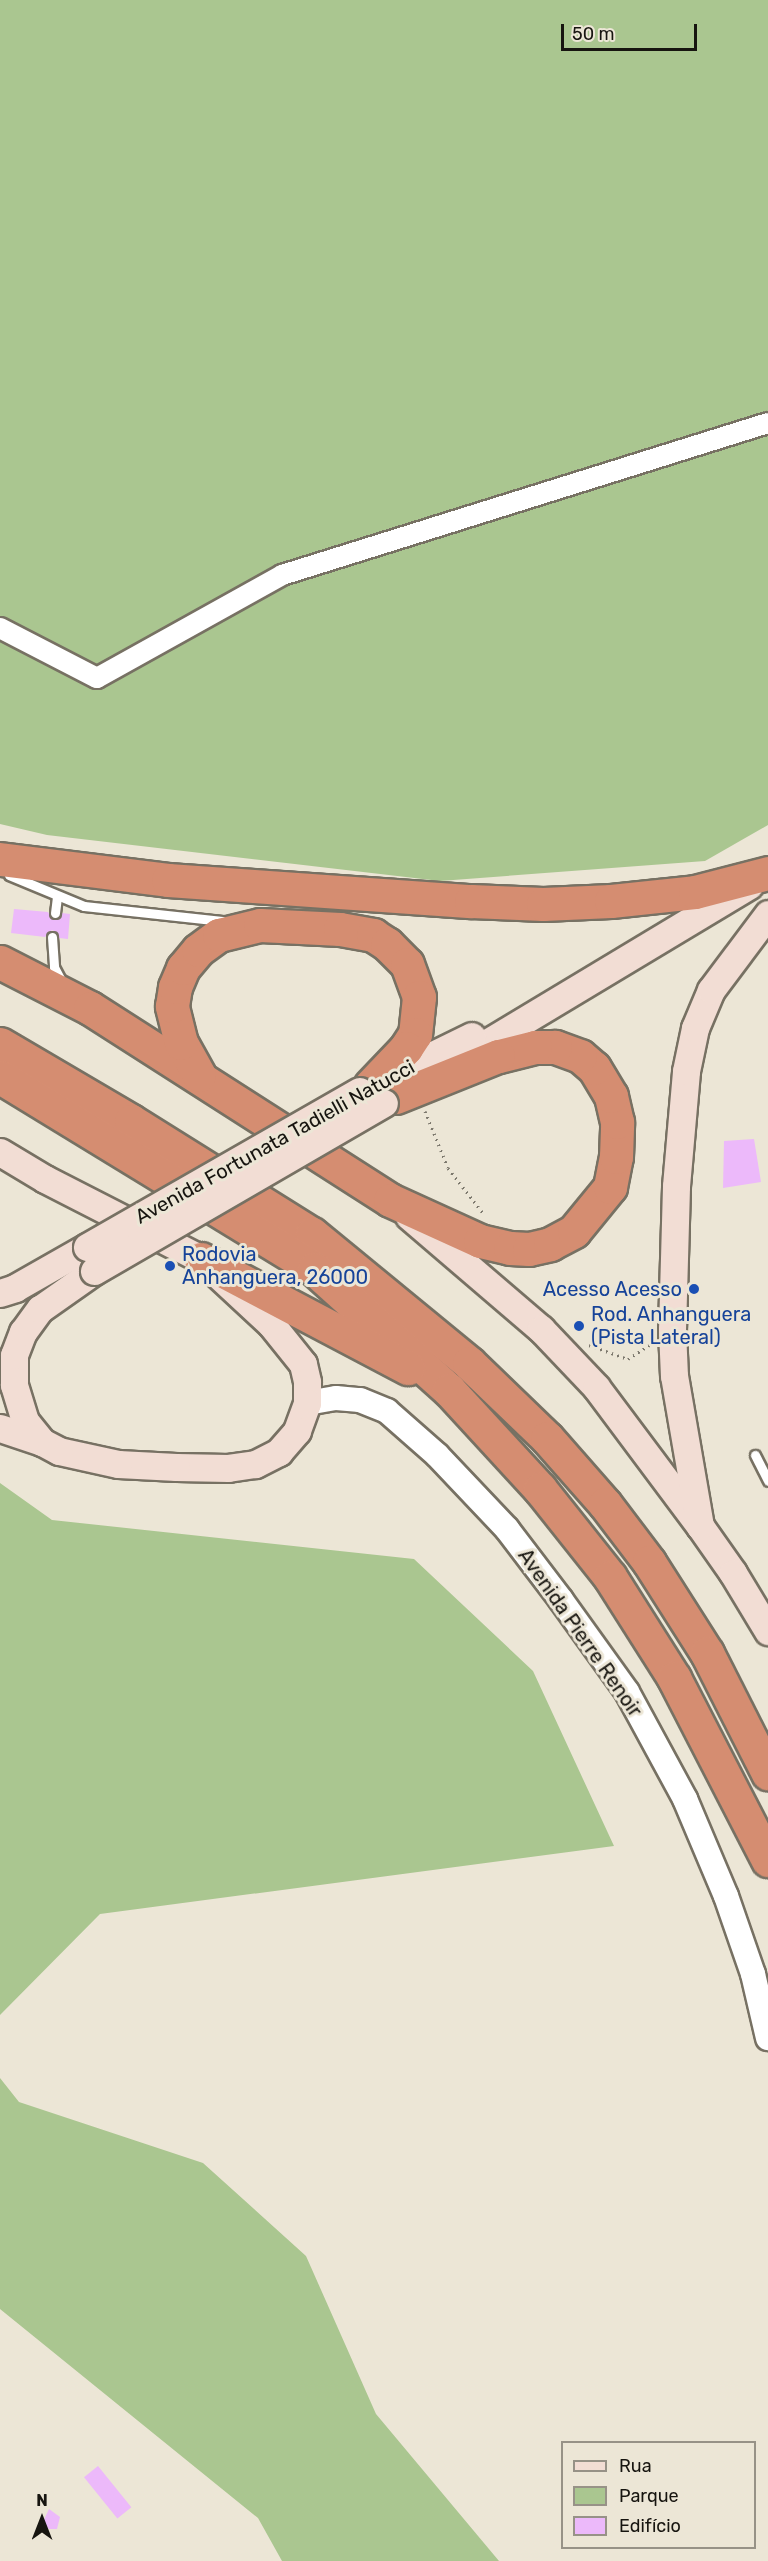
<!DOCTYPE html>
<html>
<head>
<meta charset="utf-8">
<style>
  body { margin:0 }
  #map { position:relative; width:768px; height:2561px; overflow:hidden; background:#ece6d6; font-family:Rubik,sans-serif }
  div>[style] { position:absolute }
  .green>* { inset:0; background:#aac690 }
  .building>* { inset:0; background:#ecb9fa; transform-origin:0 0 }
  .path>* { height:3px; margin-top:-1.5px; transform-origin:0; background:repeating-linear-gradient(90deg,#7c786d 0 1.5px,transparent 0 6px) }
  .roads { filter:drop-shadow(2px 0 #777163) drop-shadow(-2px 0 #777163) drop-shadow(0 2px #777163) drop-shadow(0 -2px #777163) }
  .service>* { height:9px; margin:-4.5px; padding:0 4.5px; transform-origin:4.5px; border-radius:4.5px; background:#fff }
  .minor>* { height:20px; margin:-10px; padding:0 10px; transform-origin:10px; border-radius:10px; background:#fff }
  .tertiary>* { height:24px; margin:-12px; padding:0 12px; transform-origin:12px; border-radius:12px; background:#fff }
  .secondary>* { height:27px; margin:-13.5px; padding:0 13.5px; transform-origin:13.5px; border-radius:13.5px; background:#f2ddd4 }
  .motorway>* { height:33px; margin:-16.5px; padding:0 16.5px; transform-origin:16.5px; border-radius:16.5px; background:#d58d71 }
  .bridges { filter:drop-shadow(2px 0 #777163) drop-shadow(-2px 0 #777163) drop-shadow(0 2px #777163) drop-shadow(0 -2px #777163) }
  .secondary-bridge>* { height:27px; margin:-13.5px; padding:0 13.5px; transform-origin:13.5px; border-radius:13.5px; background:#f2ddd4 }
  .dots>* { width:16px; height:16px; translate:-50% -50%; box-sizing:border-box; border:3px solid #ece6d6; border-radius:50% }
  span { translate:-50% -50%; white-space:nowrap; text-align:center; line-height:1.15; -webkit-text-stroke:6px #ece6d6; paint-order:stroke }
  .street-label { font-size:20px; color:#171510 }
  .transit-label { font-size:20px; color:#164399 }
  .left { translate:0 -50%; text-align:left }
  .right { translate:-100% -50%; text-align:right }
  .legend { position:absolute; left:561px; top:2441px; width:195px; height:108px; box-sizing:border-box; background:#ece6d6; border:2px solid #979287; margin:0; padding:8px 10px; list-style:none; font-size:18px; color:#171510 }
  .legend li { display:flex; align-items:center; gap:12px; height:30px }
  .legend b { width:30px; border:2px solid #979287 }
  .north { position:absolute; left:12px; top:2489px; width:60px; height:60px; -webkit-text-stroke:4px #ece6d6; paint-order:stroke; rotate:0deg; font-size:16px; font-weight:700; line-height:24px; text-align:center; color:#171510 }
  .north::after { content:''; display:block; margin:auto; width:21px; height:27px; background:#171510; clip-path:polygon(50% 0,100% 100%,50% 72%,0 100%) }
  .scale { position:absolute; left:561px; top:24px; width:136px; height:27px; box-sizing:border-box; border:3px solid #171510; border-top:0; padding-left:8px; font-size:18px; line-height:21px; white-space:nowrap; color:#171510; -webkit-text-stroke:4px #ece6d6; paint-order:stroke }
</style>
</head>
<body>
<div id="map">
  <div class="green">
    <i style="clip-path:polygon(0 0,768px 0,768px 825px,705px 861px,440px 881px,47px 835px,0 824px)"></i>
    <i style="clip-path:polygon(0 1483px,52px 1520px,414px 1559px,533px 1671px,614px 1846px,100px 1914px,0 2015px)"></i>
    <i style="clip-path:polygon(0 2078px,19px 2102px,203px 2163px,306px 2256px,376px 2414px,499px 2561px,282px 2561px,258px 2518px,0 2309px)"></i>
  </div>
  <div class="building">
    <i style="clip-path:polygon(14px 909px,48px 912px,51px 918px,55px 920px,62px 913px,70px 914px,68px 939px,59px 938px,57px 933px,52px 930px,45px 937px,11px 933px)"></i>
    <i style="clip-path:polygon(754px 1139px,761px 1182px,723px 1188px,724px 1141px)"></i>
    <i style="left:98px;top:2466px;width:53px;height:18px;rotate:51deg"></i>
    <i style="clip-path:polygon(49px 2509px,60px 2517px,57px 2529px,49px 2529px,42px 2524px)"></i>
  </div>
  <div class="path">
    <i style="left:425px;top:1111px;width:61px;rotate:68deg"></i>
    <i style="left:448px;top:1168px;width:57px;rotate:52.1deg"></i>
    <i style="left:589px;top:1345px;width:41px;rotate:19.7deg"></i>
    <i style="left:628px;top:1359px;width:27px;rotate:-33deg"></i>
  </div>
  <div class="roads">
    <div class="service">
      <i style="left:9px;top:875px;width:81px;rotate:22.5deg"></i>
      <i style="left:84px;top:906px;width:139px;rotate:6.2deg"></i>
      <i style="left:55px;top:913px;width:17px;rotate:-83deg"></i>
      <i style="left:52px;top:937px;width:30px;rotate:86deg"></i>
      <i style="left:54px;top:967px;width:17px;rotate:62deg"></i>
      <i style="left:755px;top:1455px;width:29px;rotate:63deg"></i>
    </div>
    <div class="minor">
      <i style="left:0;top:628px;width:109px;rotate:27.3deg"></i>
      <i style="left:97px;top:678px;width:212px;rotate:-29.1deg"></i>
      <i style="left:282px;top:575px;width:509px;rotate:-17.37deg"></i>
    </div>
    <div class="tertiary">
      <i style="left:307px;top:1403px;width:29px;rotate:-10deg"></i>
      <i style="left:336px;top:1398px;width:24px;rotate:5deg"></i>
      <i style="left:360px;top:1400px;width:29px;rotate:22deg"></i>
      <i style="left:387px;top:1411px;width:67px;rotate:41.3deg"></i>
      <i style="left:437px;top:1455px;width:102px;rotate:46.6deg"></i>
      <i style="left:507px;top:1529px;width:89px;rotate:52.7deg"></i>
      <i style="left:561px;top:1600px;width:113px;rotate:54.3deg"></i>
      <i style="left:627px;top:1692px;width:122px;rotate:61.5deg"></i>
      <i style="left:685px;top:1799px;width:105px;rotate:67.1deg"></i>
      <i style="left:726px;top:1896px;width:83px;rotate:70.9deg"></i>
      <i style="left:753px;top:1974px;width:66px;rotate:76.8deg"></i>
    </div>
    <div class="secondary">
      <i style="left:455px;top:1062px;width:343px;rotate:-31deg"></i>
      <i style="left:380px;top:1081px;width:102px;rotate:-26.1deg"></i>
      <i style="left:0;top:1152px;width:52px;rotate:31deg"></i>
      <i style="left:45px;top:1179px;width:175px;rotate:27.1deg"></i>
      <i style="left:201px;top:1259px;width:96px;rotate:42.9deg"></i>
      <i style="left:271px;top:1324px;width:51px;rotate:51.3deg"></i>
      <i style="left:303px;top:1364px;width:18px;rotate:77deg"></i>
      <i style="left:307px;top:1382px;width:21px;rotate:90deg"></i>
      <i style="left:307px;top:1403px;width:30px;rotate:110deg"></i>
      <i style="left:297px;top:1431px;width:28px;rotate:131deg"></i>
      <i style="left:279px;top:1452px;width:27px;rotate:153deg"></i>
      <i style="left:255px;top:1464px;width:27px;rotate:172deg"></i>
      <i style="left:228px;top:1468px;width:52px;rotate:-178.9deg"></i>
      <i style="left:176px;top:1467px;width:58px;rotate:-177deg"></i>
      <i style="left:118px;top:1464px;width:60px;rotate:-167.6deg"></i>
      <i style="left:59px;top:1451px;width:19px;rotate:-152deg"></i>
      <i style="left:42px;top:1442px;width:27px;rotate:-129deg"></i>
      <i style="left:25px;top:1421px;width:38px;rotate:-107deg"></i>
      <i style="left:14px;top:1385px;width:30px;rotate:-90deg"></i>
      <i style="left:14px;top:1355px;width:25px;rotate:-69deg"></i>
      <i style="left:23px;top:1332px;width:29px;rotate:-54deg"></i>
      <i style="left:40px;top:1309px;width:66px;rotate:-35.1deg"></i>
      <i style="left:409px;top:1216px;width:174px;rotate:40.6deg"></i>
      <i style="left:541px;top:1329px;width:80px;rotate:46.5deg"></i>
      <i style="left:596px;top:1387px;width:174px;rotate:53.2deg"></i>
      <i style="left:700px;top:1526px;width:57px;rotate:54.9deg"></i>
      <i style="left:733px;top:1573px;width:68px;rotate:58.9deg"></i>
      <i style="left:0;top:1293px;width:16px;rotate:-18deg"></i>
      <i style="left:15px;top:1288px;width:83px;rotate:-29.7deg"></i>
      <i style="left:0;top:1428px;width:44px;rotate:18.4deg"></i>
      <i style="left:700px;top:1526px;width:152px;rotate:-99.8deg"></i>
      <i style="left:674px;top:1376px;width:46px;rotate:-92.5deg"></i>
      <i style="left:672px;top:1330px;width:144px;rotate:-88.4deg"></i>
      <i style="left:676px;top:1186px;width:115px;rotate:-85deg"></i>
      <i style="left:686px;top:1071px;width:44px;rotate:-78.2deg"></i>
      <i style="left:695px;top:1028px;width:41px;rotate:-67.2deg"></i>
      <i style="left:711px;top:990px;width:95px;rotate:-53.1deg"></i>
    </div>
    <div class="motorway">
      <i style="left:0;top:859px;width:169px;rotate:7.1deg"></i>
      <i style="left:168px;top:880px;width:304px;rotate:4deg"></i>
      <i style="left:471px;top:901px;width:72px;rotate:2.4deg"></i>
      <i style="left:543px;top:904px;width:68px;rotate:-2.5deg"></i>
      <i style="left:611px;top:901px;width:84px;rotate:-6.1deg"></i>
      <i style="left:695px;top:892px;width:75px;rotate:-14.6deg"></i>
      <i style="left:0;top:962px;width:101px;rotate:27.1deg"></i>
      <i style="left:90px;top:1008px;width:356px;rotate:32.6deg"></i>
      <i style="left:390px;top:1200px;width:99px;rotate:24.5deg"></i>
      <i style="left:480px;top:1241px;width:31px;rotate:13deg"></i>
      <i style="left:510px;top:1248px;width:19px;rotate:3deg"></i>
      <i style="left:529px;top:1249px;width:22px;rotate:-13deg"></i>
      <i style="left:550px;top:1244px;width:27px;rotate:-28deg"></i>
      <i style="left:574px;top:1231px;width:57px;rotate:-50.7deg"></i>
      <i style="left:610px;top:1187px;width:31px;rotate:-79deg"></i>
      <i style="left:616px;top:1157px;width:35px;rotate:-88deg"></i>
      <i style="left:617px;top:1122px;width:27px;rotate:-103deg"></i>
      <i style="left:611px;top:1096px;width:33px;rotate:-121deg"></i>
      <i style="left:594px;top:1068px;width:18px;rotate:-139deg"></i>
      <i style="left:580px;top:1056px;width:27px;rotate:-160deg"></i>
      <i style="left:555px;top:1047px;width:20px;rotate:180deg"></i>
      <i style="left:535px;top:1047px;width:38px;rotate:166deg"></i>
      <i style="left:498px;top:1056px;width:110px;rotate:158.1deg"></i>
      <i style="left:0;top:1044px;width:152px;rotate:30.4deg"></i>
      <i style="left:131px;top:1121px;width:213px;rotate:32deg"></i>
      <i style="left:312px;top:1234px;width:203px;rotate:39.4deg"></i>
      <i style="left:469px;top:1363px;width:108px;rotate:43.9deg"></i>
      <i style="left:547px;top:1438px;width:88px;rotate:48.7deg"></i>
      <i style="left:605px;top:1504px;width:73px;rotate:52.8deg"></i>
      <i style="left:649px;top:1562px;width:108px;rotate:57.5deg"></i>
      <i style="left:707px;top:1653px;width:135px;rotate:63.1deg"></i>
      <i style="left:199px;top:1075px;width:37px;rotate:-119deg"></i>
      <i style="left:181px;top:1043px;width:38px;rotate:-104deg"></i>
      <i style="left:172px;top:1006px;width:19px;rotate:-81deg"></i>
      <i style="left:175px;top:987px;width:21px;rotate:-67deg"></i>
      <i style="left:183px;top:968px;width:23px;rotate:-50deg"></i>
      <i style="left:198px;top:950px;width:26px;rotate:-36deg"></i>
      <i style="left:219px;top:935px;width:42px;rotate:-13.7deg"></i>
      <i style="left:260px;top:925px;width:80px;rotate:2.9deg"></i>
      <i style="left:340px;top:929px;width:34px;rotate:10deg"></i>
      <i style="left:373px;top:935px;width:17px;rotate:33deg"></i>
      <i style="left:387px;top:944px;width:28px;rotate:45deg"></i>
      <i style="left:407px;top:964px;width:35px;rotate:70deg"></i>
      <i style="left:419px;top:997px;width:37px;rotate:96deg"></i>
      <i style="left:415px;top:1034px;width:17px;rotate:123deg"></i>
      <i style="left:406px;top:1048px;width:52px;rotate:133.5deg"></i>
      <i style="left:0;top:1077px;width:368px;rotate:31.4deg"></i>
      <i style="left:314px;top:1269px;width:181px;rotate:41.9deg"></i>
      <i style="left:449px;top:1390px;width:134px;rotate:47.4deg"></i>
      <i style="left:540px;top:1489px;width:112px;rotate:51.5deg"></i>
      <i style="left:610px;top:1577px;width:120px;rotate:57.6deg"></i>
      <i style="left:674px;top:1678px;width:205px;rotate:62.7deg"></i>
      <i style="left:201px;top:1259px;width:234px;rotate:27.8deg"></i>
    </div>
  </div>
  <div class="bridges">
    <div class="secondary-bridge">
      <i style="left:87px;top:1247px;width:314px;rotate:-29.8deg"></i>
      <i style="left:94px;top:1271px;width:335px;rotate:-30.1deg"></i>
    </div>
  </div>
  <div class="dots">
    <i style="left:170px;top:1266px;background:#1a4fb4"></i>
    <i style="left:694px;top:1289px;background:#1a4fb4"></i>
    <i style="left:579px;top:1326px;background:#1a4fb4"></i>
  </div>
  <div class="street-label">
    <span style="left:275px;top:1142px;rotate:-29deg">Avenida Fortunata Tadielli Natucci</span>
    <span style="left:580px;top:1633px;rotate:55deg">Avenida Pierre Renoir</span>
  </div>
  <div class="transit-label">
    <span class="left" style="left:182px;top:1266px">Rodovia<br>Anhanguera, 26000</span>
    <span class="right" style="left:682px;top:1289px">Acesso Acesso</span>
    <span class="left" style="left:591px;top:1326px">Rod. Anhanguera<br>(Pista Lateral)</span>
  </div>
  <ul class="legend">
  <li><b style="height:8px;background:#f2ddd4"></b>Rua</li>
  <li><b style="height:16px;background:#aac690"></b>Parque</li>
  <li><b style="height:16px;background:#ecb9fa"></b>Edifício</li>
  </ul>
  <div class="north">N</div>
  <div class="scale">50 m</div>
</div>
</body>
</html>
